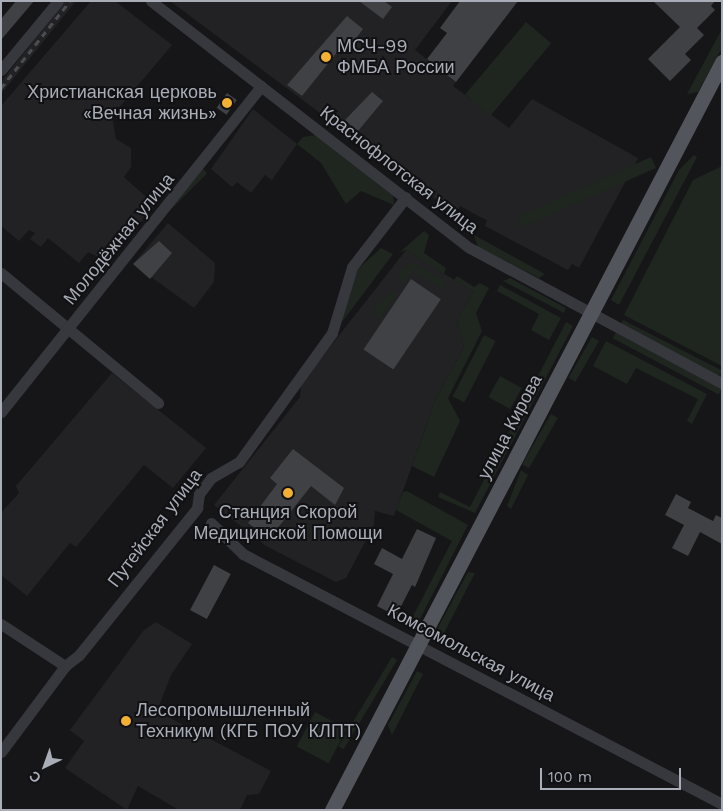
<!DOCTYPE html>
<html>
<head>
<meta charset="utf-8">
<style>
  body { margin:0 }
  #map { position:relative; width:723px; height:811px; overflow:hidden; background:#161618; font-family:"Work Sans",sans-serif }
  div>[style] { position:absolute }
  .built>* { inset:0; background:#222225 }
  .green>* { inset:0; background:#1e261f; transform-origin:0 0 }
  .building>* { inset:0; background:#404145; transform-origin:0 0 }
  .minor>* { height:11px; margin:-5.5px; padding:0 5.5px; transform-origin:5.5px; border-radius:5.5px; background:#37383d }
  .major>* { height:15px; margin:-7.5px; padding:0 7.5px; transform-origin:7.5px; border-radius:7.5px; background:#53555c }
  .rail>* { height:3px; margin-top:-1.5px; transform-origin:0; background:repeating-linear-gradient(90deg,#4a4c52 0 6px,transparent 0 11px) }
  .dots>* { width:14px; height:14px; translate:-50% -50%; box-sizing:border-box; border:2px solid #111113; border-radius:50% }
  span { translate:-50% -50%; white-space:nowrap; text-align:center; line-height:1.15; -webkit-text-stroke:4px #111113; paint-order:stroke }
  .poi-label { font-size:18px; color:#a8adb8 }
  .left { translate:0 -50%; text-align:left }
  .right { translate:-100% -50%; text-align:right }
  .street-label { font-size:18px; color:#a8adb8 }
  .frame { position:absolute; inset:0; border:2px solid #a8adb8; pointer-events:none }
  .north { position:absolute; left:20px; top:741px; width:50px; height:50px; -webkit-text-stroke:4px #111113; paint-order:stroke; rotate:222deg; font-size:14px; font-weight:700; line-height:20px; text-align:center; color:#a8adb8 }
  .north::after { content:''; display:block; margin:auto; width:18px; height:22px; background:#a8adb8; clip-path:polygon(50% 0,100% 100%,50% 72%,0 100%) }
  .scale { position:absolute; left:540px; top:768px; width:141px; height:22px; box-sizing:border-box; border:2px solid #a8adb8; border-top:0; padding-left:6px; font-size:15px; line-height:18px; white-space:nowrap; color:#a8adb8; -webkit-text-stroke:4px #111113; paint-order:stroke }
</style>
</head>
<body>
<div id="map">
  <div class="built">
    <i style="clip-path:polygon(65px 1px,76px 1px,1px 94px,1px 82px)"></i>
    <i style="clip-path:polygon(91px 1px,115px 1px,172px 45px,112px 116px,116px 139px,131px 148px,131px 167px,124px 177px,155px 205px,109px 262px,88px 252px,79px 263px,48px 238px,41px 247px,30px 239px,35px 233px,29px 230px,19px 241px,1px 226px,1px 106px)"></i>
    <i style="clip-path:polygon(170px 1px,452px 1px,415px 50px,456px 82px,453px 86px,509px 128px,532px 99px,638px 158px,579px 268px,572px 264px,568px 270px,485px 226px,487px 220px,480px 217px,460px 206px,457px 212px,446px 207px)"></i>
    <i style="clip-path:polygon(253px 109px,297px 144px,272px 180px,265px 175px,251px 193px,237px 182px,232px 187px,211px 169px)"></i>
    <i style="clip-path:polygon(168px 223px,215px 263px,214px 282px,194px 308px,133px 264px)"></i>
    <i style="clip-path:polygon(406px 250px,474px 292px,457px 320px,464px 347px,436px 398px,394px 516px,375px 511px,374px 525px,346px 578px,336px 582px,266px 546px,214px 505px,300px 397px,301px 384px)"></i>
    <i style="clip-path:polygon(112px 373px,206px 448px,173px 488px,144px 465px,76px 547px,70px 543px,27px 596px,1px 575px,1px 513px,19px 493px,16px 486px)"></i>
    <i style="clip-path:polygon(156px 622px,192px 644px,171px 675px,157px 711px,271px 771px,259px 794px,247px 795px,240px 810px,179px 810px,138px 786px,127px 810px,65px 768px,84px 741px,70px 730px,144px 630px)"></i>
  </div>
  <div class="green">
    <i style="left:526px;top:22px;width:33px;height:95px;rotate:40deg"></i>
    <i style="clip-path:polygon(722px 29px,722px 48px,698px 92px,687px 94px)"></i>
    <i style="clip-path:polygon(316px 135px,393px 196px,394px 205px,361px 191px,346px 204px,321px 163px,297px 144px,303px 137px)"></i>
    <i style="clip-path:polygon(694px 155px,697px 157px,619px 305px,611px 300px,679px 170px)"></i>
    <i style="left:651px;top:157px;width:12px;height:146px;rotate:66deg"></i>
    <i style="clip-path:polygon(722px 166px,722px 366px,624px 315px,693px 180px)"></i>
    <i style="left:203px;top:169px;width:6px;height:50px;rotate:45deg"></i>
    <i style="clip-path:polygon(424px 231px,429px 235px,424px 253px,446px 268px,444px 274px,406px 250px,400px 252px)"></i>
    <i style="clip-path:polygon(474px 235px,545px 274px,539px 278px,478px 247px)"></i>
    <i style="clip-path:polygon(381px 248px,393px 254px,342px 322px,350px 276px)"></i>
    <i style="clip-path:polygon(411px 262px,445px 280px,444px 291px,413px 270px,402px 285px,399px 273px)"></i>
    <i style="clip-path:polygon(457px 276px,474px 287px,480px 283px,489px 288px,476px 313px,482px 331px,448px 398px,460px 421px,434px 477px,412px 466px,436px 398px,464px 347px,457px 320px,474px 292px,454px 280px)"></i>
    <i style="clip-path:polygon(510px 278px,566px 308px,564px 313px,503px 281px)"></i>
    <i style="clip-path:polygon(500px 285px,561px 318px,549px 340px,531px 330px,539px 314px,497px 291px)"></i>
    <i style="clip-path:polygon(393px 291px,398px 294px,378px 321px,374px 308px)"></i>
    <i style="left:623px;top:320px;width:111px;height:7px;rotate:27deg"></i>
    <i style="clip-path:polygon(566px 322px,573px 326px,475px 513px,438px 497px,440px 492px,470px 507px)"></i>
    <i style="left:616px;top:332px;width:120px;height:7px;rotate:28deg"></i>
    <i style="left:484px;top:335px;width:13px;height:69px;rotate:27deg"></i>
    <i style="left:592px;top:337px;width:8px;height:47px;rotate:30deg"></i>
    <i style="clip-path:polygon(606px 341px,707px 394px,692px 424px,687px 421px,698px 399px,636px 368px,627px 384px,593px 366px)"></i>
    <i style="left:500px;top:376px;width:25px;height:24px;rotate:29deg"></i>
    <i style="left:551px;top:414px;width:8px;height:58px;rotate:30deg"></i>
    <i style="clip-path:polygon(521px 470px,528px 475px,511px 509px,507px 506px)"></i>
    <i style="clip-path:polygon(407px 491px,468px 525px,418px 623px,411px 620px,452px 541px,396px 510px,403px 492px)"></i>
    <i style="clip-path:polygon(468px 572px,475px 573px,442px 637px,435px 633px)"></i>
    <i style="left:392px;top:657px;width:6px;height:104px;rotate:31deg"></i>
    <i style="clip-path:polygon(417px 671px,423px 674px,392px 735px,388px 725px)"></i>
    <i style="left:315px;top:712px;width:36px;height:39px;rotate:28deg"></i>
  </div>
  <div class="building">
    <i style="clip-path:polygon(16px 1px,34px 1px,1px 40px,1px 19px)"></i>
    <i style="clip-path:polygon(359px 1px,384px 1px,392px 7px,383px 19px)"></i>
    <i style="clip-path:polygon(460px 1px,518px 1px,456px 82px,427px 59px,447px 33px,440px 28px)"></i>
    <i style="clip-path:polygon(653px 1px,715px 1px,711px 6px,715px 10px,697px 28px,704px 35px,685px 54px,691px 60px,670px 81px,648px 59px,680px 27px)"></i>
    <i style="clip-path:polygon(347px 16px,363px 29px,347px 50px,342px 46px,302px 96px,287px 85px)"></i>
    <i style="clip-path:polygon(372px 92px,383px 101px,358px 131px,345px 120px)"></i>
    <i style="left:227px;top:93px;width:12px;height:18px;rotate:35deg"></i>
    <i style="clip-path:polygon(159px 241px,172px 253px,150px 279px,133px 264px)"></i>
    <i style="left:411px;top:279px;width:36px;height:85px;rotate:34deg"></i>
    <i style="clip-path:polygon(293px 449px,344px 488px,335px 505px,311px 486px,269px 539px,248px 523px,277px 484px,270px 478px)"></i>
    <i style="clip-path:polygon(676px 494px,691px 502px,688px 508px,713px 521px,716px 515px,722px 518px,722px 544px,700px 532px,688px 556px,672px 548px,684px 525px,665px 515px)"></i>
    <i style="clip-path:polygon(417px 529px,436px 538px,415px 587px,412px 585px,396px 616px,377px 606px,393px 574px,374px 564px,382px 548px,402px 559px)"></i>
    <i style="left:214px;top:565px;width:19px;height:51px;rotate:28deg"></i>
  </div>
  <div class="minor">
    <i style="left:151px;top:1px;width:403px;rotate:37.8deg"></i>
    <i style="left:470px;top:248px;width:286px;rotate:28.2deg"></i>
    <i style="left:1px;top:70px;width:89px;rotate:-50.4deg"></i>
    <i style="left:1px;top:273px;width:204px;rotate:39.6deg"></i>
    <i style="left:1px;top:412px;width:417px;rotate:-51.4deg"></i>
    <i style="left:211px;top:523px;width:45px;rotate:44.1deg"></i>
    <i style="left:243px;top:554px;width:540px;rotate:27.56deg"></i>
    <i style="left:1px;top:624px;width:77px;rotate:33.3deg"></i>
    <i style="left:1px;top:752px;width:107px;rotate:-53.3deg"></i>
    <i style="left:65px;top:666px;width:18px;rotate:-38deg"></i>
    <i style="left:79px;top:655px;width:189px;rotate:-51.2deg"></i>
    <i style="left:197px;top:508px;width:14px;rotate:-82deg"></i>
    <i style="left:199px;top:494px;width:20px;rotate:-53deg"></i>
    <i style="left:211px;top:478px;width:32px;rotate:-30deg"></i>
    <i style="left:239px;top:462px;width:159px;rotate:-54.2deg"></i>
    <i style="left:332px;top:333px;width:69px;rotate:-73.1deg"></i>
    <i style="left:352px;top:267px;width:88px;rotate:-52.4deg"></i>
  </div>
  <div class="major">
    <i style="left:332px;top:810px;width:844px;rotate:-62.46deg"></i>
  </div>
  <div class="rail">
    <i style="left:1px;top:88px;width:111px;rotate:-51.6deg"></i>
  </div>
  <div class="dots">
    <i style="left:326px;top:57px;background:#f2b134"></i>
    <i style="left:227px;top:103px;background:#f2b134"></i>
    <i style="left:288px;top:493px;background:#f2b134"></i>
    <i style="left:126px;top:721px;background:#f2b134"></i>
  </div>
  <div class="poi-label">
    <span class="left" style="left:337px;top:57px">МСЧ-99<br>ФМБА России</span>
    <span class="right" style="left:217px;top:103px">Христианская церковь<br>«Вечная жизнь»</span>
    <span style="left:288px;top:523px">Станция Скорой<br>Медицинской Помощи</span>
    <span class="left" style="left:136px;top:721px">Лесопромышленный<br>Техникум (КГБ ПОУ КЛПТ)</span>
  </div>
  <div class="street-label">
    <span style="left:399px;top:170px;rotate:38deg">Краснофлотская улица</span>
    <span style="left:119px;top:239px;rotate:-51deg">Молодёжная улица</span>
    <span style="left:510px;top:427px;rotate:-62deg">улица Кирова</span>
    <span style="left:155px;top:528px;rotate:-53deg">Путейская улица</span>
    <span style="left:471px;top:653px;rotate:28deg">Комсомольская улица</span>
  </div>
  <div class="frame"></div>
  <div class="north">С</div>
  <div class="scale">100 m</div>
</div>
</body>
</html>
